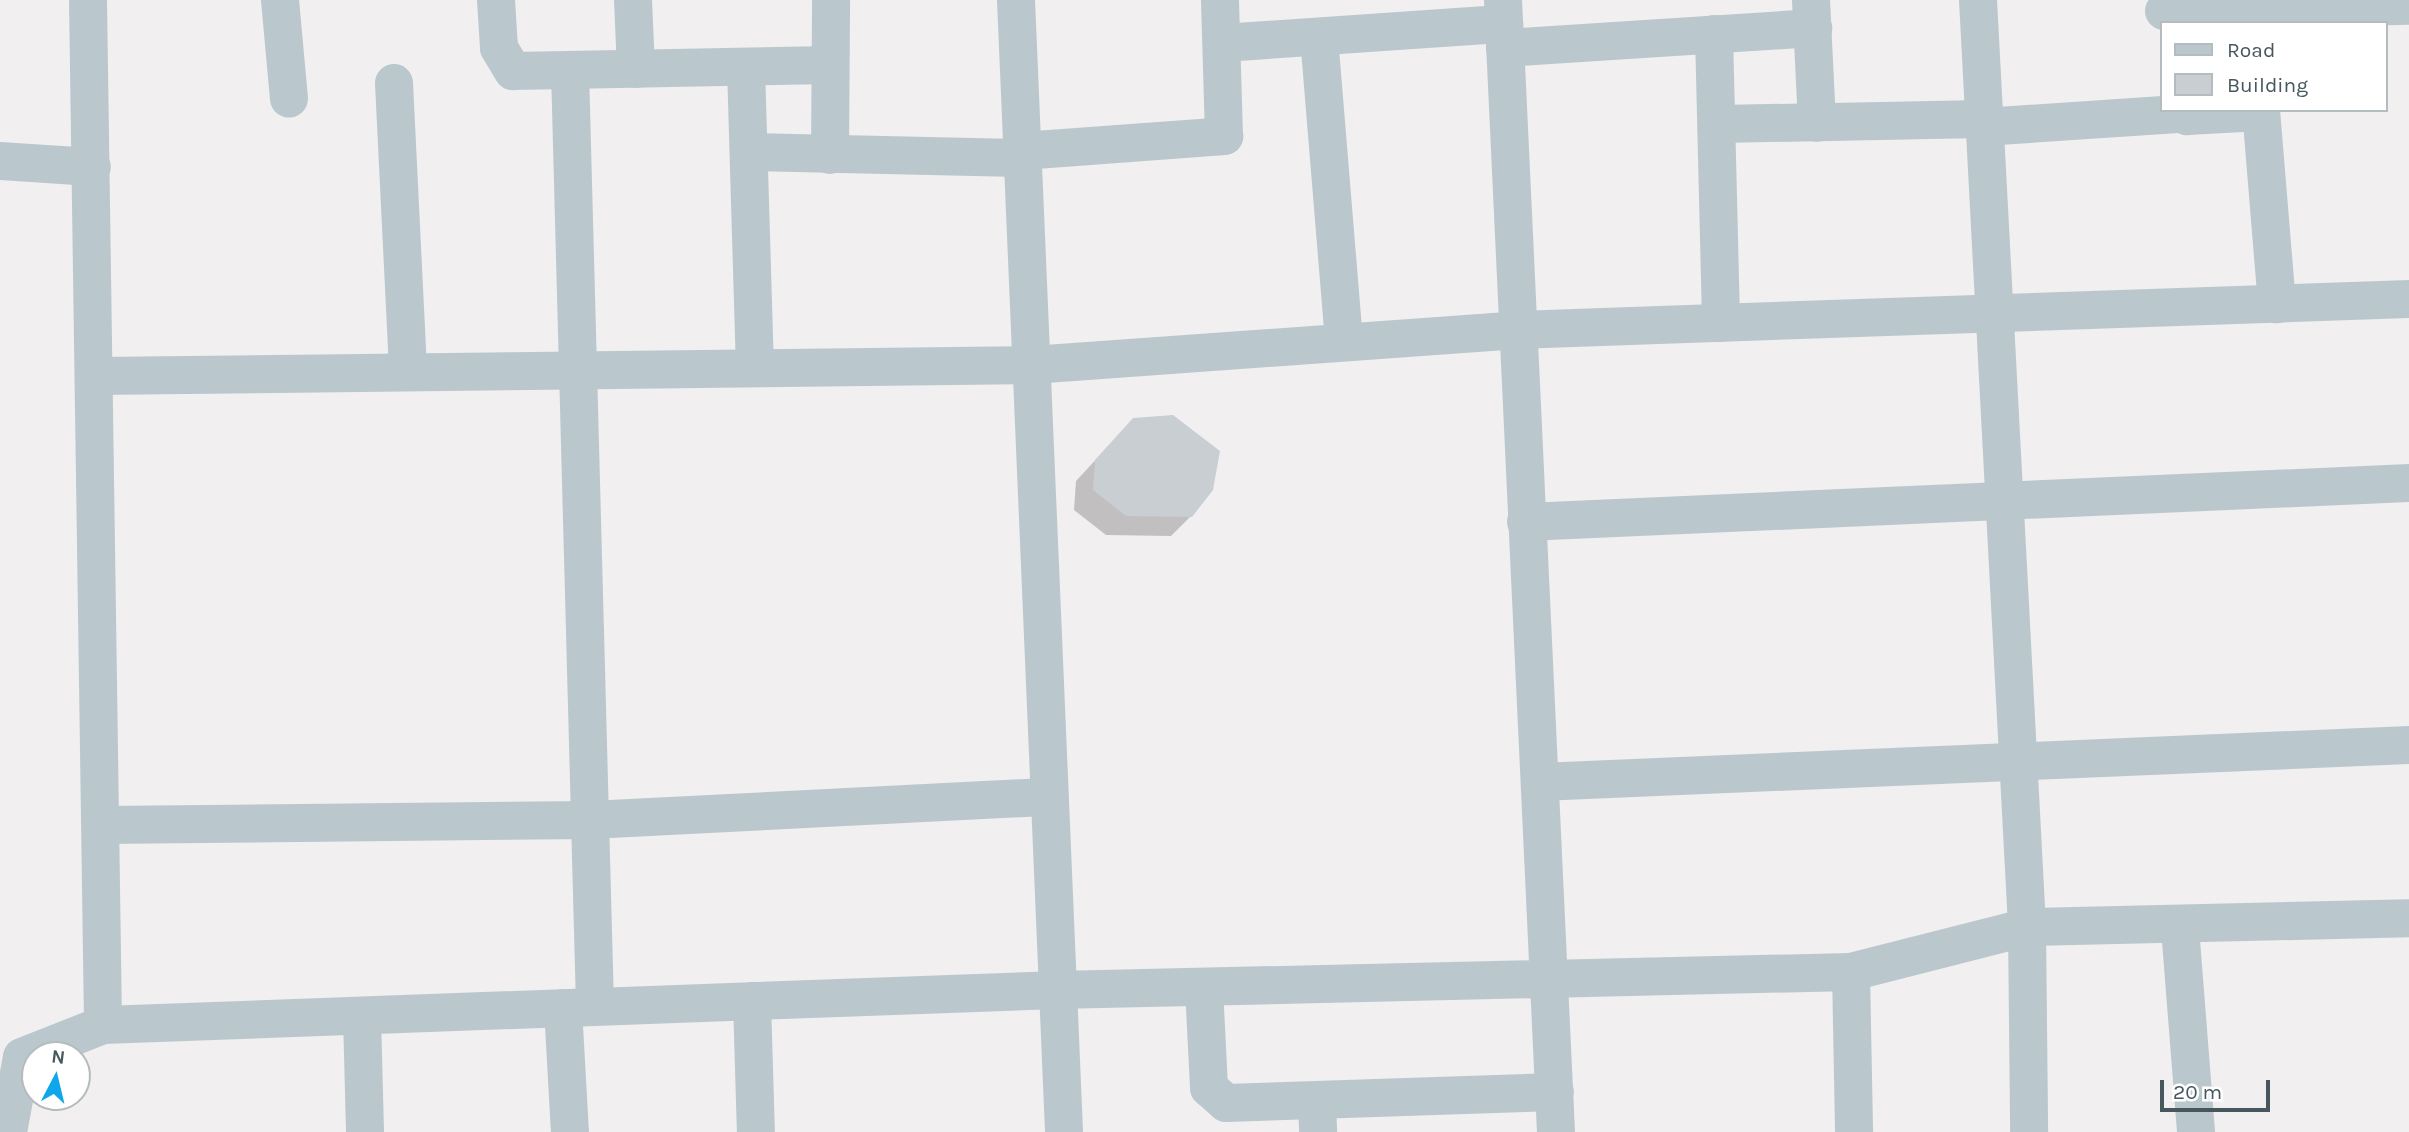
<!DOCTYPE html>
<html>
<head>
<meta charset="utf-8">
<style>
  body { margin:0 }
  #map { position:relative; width:2409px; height:1132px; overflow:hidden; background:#f2eff0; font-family:Karla,sans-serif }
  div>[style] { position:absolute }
  .shadow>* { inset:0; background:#0003 }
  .building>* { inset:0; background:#c9ced2 }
  .minor>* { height:38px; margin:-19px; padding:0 19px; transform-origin:19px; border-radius:19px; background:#bac8cd }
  span { translate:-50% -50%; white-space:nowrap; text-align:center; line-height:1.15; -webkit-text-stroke:7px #fff; paint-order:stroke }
  .legend { position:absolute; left:2160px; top:21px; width:228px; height:91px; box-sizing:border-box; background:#fff; border:2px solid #b5bcbf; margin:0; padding:9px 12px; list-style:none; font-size:21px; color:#46585e }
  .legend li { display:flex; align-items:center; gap:14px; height:35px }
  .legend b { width:35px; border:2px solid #b5bcbf }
  .north { position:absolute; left:21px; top:1041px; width:70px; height:70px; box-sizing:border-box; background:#fff; border:2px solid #b5bcbf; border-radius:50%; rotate:7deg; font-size:19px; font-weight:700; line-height:28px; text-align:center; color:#46585e }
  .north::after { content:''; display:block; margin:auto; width:24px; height:32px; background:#0fa6ec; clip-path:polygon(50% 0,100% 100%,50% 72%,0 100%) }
  .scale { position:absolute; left:2160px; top:1080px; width:110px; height:32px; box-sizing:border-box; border:4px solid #46585e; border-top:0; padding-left:9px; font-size:21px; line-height:24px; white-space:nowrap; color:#46585e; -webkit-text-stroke:5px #fff; paint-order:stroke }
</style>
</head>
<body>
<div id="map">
  <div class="shadow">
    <i style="clip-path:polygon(1114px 440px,1191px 516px,1171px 536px,1106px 535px,1074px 510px,1076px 481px)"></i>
  </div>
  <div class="building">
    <i style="clip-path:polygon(1173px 415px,1220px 451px,1213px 490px,1192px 517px,1126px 516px,1093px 490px,1095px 460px,1133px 418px)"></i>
  </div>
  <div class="minor">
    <i style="left:88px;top:0;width:1025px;rotate:89.16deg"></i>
    <i style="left:280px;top:0;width:99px;rotate:84.8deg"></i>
    <i style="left:496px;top:0;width:48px;rotate:86.4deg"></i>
    <i style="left:499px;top:48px;width:27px;rotate:59deg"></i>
    <i style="left:513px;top:71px;width:317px;rotate:-1.1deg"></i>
    <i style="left:633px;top:0;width:69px;rotate:87.5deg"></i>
    <i style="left:1016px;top:0;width:1133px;rotate:87.57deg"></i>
    <i style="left:1503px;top:0;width:1133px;rotate:87.32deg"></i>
    <i style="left:1811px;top:0;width:123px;rotate:87.2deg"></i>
    <i style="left:1978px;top:0;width:928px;rotate:86.97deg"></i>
    <i style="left:2027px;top:927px;width:205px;rotate:89.4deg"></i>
    <i style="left:2164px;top:11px;width:245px;rotate:-1.2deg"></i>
    <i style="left:1714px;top:34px;width:289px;rotate:88.6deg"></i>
    <i style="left:1319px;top:37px;width:306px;rotate:85.3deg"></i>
    <i style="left:1223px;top:43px;width:282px;rotate:-3.9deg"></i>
    <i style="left:1505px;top:48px;width:309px;rotate:-3.7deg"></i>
    <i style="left:746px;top:67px;width:301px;rotate:88.3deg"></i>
    <i style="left:570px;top:70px;width:937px;rotate:88.47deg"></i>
    <i style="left:394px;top:83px;width:289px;rotate:87.2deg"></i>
    <i style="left:2176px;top:110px;width:13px;rotate:29deg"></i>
    <i style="left:2187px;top:116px;width:74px;rotate:-3.1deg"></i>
    <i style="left:2261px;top:110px;width:195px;rotate:85.3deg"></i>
    <i style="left:1721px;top:124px;width:262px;rotate:-1.1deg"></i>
    <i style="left:1983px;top:127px;width:195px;rotate:-3.8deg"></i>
    <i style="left:1022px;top:151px;width:203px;rotate:-4.2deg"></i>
    <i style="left:1224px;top:136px;width:136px;rotate:-91.7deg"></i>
    <i style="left:753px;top:152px;width:270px;rotate:1.3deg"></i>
    <i style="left:830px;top:155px;width:155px;rotate:-89.6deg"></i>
    <i style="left:0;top:161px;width:92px;rotate:3.7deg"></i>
    <i style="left:96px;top:376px;width:936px;rotate:-0.67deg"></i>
    <i style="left:1032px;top:365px;width:484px;rotate:-4.1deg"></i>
    <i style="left:1515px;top:330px;width:895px;rotate:-1.99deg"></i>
    <i style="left:1526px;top:522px;width:884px;rotate:-2.53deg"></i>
    <i style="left:1540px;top:782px;width:870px;rotate:-2.44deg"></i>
    <i style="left:101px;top:825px;width:489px;rotate:-0.6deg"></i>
    <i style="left:590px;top:820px;width:460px;rotate:-2.9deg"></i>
    <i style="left:2180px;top:928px;width:205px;rotate:85.5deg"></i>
    <i style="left:1851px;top:972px;width:160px;rotate:88.9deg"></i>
    <i style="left:1204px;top:988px;width:100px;rotate:87.1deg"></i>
    <i style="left:1209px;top:1088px;width:23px;rotate:41deg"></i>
    <i style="left:1226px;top:1103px;width:329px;rotate:-1.9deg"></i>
    <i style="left:752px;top:1001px;width:131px;rotate:88.3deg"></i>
    <i style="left:563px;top:1008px;width:124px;rotate:86.8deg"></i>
    <i style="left:362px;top:1016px;width:116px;rotate:88.5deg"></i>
    <i style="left:1317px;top:1100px;width:32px;rotate:88deg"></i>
    <i style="left:8px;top:1132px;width:76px;rotate:-79.4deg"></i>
    <i style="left:22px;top:1057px;width:87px;rotate:-21.6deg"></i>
    <i style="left:103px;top:1025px;width:955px;rotate:-2.1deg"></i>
    <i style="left:1057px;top:990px;width:794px;rotate:-1.3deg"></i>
    <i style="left:1851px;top:972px;width:182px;rotate:-14.3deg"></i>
    <i style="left:2027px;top:927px;width:382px;rotate:-1.3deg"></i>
  </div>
  <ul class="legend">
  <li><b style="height:9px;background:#bac8cd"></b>Road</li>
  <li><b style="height:19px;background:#c9ced2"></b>Building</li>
  </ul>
  <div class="north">N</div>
  <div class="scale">20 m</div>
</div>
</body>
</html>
